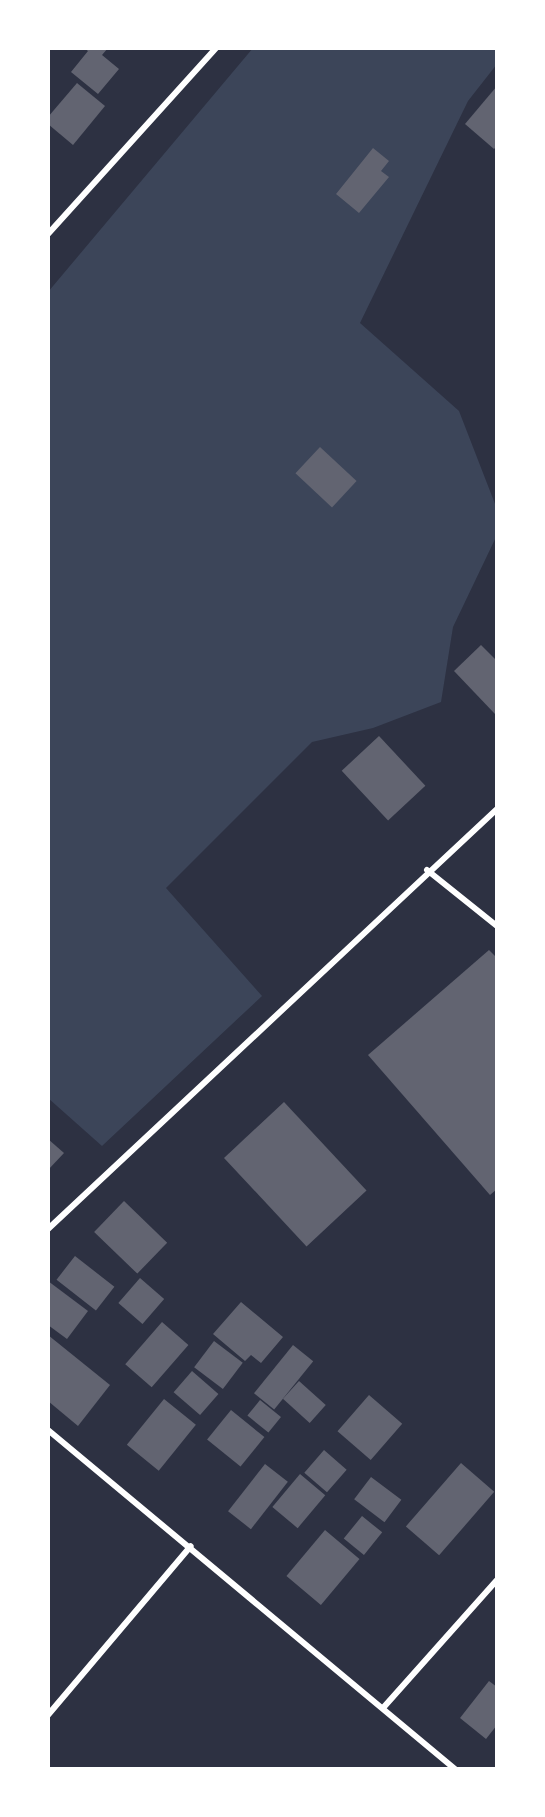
<!DOCTYPE html>
<html>
<head>
<meta charset="utf-8">
<style>
  body { margin:0 }
  #map { position:relative; width:545px; height:1817px; overflow:hidden; background:#2d3142; font-family:Karla,sans-serif }
  div>[style] { position:absolute }
  .green>* { inset:0; background:#3c4559 }
  .building>* { inset:0; background:#626471; transform-origin:0 0 }
  .minor>* { height:6px; margin:-3px; padding:0 3px; transform-origin:3px; border-radius:3px; background:#fff }
  span { translate:-50% -50%; white-space:nowrap; text-align:center; line-height:1.15; -webkit-text-stroke:6px #fff; paint-order:stroke }
  .frame { position:absolute; inset:0; border:50px solid #fff; pointer-events:none }
</style>
</head>
<body>
<div id="map">
  <div class="green">
    <i style="clip-path:polygon(253px 48px,497px 48px,497px 64px,468px 101px,360px 323px,459px 411px,497px 509px,497px 535px,453px 627px,441px 702px,373px 728px,312px 742px,166px 888px,262px 996px,102px 1146px,48px 1098px,48px 292px)"></i>
  </div>
  <div class="building">
    <i style="clip-path:polygon(84px 48px,108px 48px,102px 55px,119px 69px,98px 94px,71px 72px,88px 51px)"></i>
    <i style="clip-path:polygon(77px 83px,105px 106px,73px 145px,48px 124px,48px 117px)"></i>
    <i style="clip-path:polygon(497px 86px,497px 146px,494px 149px,465px 124px)"></i>
    <i style="clip-path:polygon(373px 148px,389px 161px,381px 171px,389px 177px,359px 213px,336px 194px)"></i>
    <i style="left:320px;top:447px;width:50px;height:36px;rotate:43deg"></i>
    <i style="clip-path:polygon(481px 645px,497px 661px,495px 714px,454px 671px)"></i>
    <i style="left:379px;top:736px;width:68px;height:51px;rotate:47deg"></i>
    <i style="clip-path:polygon(489px 950px,497px 958px,497px 1189px,490px 1195px,368px 1055px)"></i>
    <i style="left:284px;top:1102px;width:121px;height:82px;rotate:47deg"></i>
    <i style="clip-path:polygon(48px 1139px,64px 1153px,48px 1170px)"></i>
    <i style="left:124px;top:1201px;width:60px;height:43px;rotate:44deg"></i>
    <i style="left:75px;top:1256px;width:50px;height:30px;rotate:38deg"></i>
    <i style="left:140px;top:1278px;width:32px;height:33px;rotate:41deg"></i>
    <i style="clip-path:polygon(48px 1281px,88px 1311px,67px 1339px,48px 1325px)"></i>
    <i style="clip-path:polygon(241px 1302px,283px 1337px,261px 1363px,251px 1355px,245px 1361px,213px 1334px)"></i>
    <i style="left:162px;top:1322px;width:35px;height:56px;rotate:41deg"></i>
    <i style="clip-path:polygon(48px 1335px,110px 1385px,78px 1426px,48px 1401px)"></i>
    <i style="left:214px;top:1341px;width:36px;height:33px;rotate:37deg"></i>
    <i style="left:293px;top:1345px;width:26px;height:62px;rotate:39deg"></i>
    <i style="left:192px;top:1371px;width:35px;height:28px;rotate:41deg"></i>
    <i style="left:299px;top:1381px;width:36px;height:24px;rotate:42deg"></i>
    <i style="left:369px;top:1395px;width:44px;height:48px;rotate:41deg"></i>
    <i style="left:164px;top:1399px;width:41px;height:59px;rotate:39deg"></i>
    <i style="left:260px;top:1400px;width:27px;height:20px;rotate:39deg"></i>
    <i style="left:231px;top:1410px;width:43px;height:38px;rotate:39deg"></i>
    <i style="left:324px;top:1450px;width:30px;height:30px;rotate:41deg"></i>
    <i style="left:461px;top:1463px;width:44px;height:84px;rotate:41deg"></i>
    <i style="left:265px;top:1464px;width:29px;height:60px;rotate:38deg"></i>
    <i style="left:300px;top:1474px;width:33px;height:43px;rotate:40deg"></i>
    <i style="left:371px;top:1477px;width:38px;height:28px;rotate:37deg"></i>
    <i style="left:362px;top:1516px;width:26px;height:29px;rotate:39deg"></i>
    <i style="left:325px;top:1530px;width:45px;height:60px;rotate:40deg"></i>
    <i style="clip-path:polygon(489px 1681px,497px 1687px,497px 1725px,486px 1739px,460px 1718px)"></i>
  </div>
  <div class="minor">
    <i style="left:48px;top:234px;width:251px;rotate:-47.9deg"></i>
    <i style="left:427px;top:870px;width:90px;rotate:38.7deg"></i>
    <i style="left:48px;top:1229px;width:615px;rotate:-43.09deg"></i>
    <i style="left:48px;top:1430px;width:530px;rotate:39.79deg"></i>
    <i style="left:383px;top:1708px;width:171px;rotate:-48.3deg"></i>
    <i style="left:48px;top:1715px;width:221px;rotate:-49.8deg"></i>
  </div>
  <div class="frame"></div>
</div>
</body>
</html>
